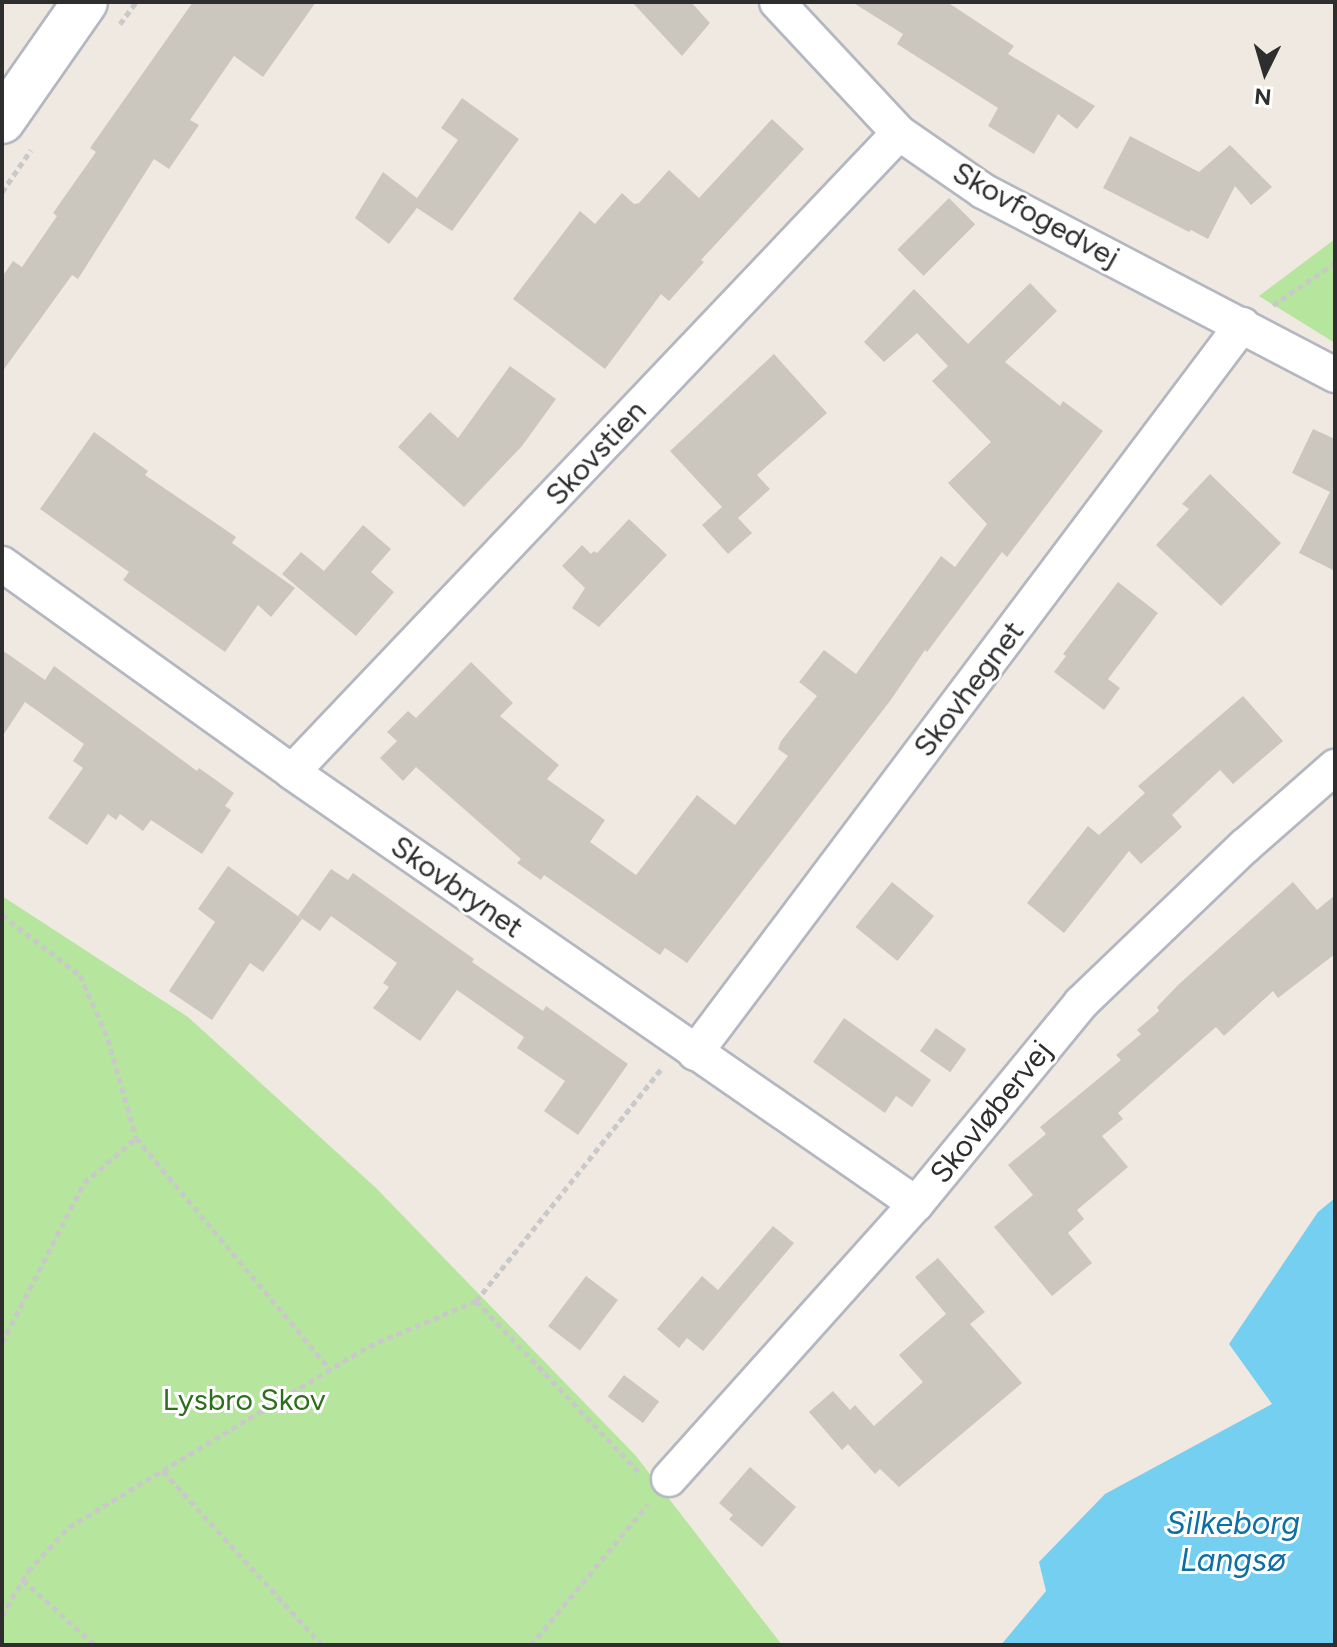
<!DOCTYPE html>
<html>
<head>
<meta charset="utf-8">
<style>
  body { margin:0 }
  #map { position:relative; width:1337px; height:1647px; overflow:hidden; background:#efe9e1; font-family:Figtree,sans-serif }
  div>[style] { position:absolute }
  .green>* { inset:0; background:#b6e59e }
  .water>* { inset:0; background:#75cff0 }
  .building>* { inset:0; background:#cbc7bf; transform-origin:0 0 }
  .path>* { height:5px; margin-top:-2.5px; transform-origin:0; background:repeating-linear-gradient(90deg,#c9c9c9 0 6px,transparent 0 10px) }
  .roads { filter:drop-shadow(2px 0 #b4b7c1) drop-shadow(-2px 0 #b4b7c1) drop-shadow(0 2px #b4b7c1) drop-shadow(0 -2px #b4b7c1) }
  .street>* { height:34px; margin:-17px; padding:0 17px; transform-origin:17px; border-radius:17px; background:#fff }
  .secondary>* { height:44px; margin:-22px; padding:0 22px; transform-origin:22px; border-radius:22px; background:#fff }
  span { translate:-50% -50%; white-space:nowrap; text-align:center; line-height:1.15; -webkit-text-stroke:6px #fff; paint-order:stroke }
  .street-label { font-size:30px; color:#2e2e2e }
  .park-label { font-size:30px; color:#2c6e1b }
  .water-label { font-size:32px; color:#0d6fa3; font-style:italic }
  .frame { position:absolute; inset:0; border:4px solid #2e2e2e; pointer-events:none }
  .north { position:absolute; left:1225px; top:32px; width:80px; height:80px; -webkit-text-stroke:6px #fff; paint-order:stroke; rotate:185deg; font-size:22px; font-weight:700; line-height:32px; text-align:center; color:#2e2e2e }
  .north::after { content:''; display:block; margin:auto; width:28px; height:36px; background:#2e2e2e; clip-path:polygon(50% 0,100% 100%,50% 72%,0 100%) }
</style>
</head>
<body>
<div id="map">
  <div class="green">
    <i style="clip-path:polygon(1335px 239px,1335px 343px,1259px 296px)"></i>
    <i style="clip-path:polygon(2px 896px,188px 1017px,376px 1188px,636px 1456px,782px 1645px,2px 1645px)"></i>
  </div>
  <div class="water">
    <i style="clip-path:polygon(1335px 1198px,1335px 1645px,1001px 1645px,1046px 1591px,1039px 1562px,1105px 1494px,1272px 1404px,1229px 1344px,1318px 1212px)"></i>
  </div>
  <div class="building">
    <i style="clip-path:polygon(193px 2px,316px 2px,263px 77px,234px 56px,190px 120px,199px 125px,169px 169px,154px 159px,78px 279px,72px 275px,2px 372px,2px 277px,13px 261px,22px 267px,57px 216px,53px 213px,96px 152px,90px 148px)"></i>
    <i style="clip-path:polygon(632px 2px,691px 2px,710px 23px,682px 56px)"></i>
    <i style="clip-path:polygon(852px 2px,947px 2px,1014px 46px,1008px 54px,1095px 106px,1077px 129px,1058px 114px,1034px 154px,988px 126px,998px 108px,897px 44px,903px 34px)"></i>
    <i style="clip-path:polygon(462px 98px,519px 139px,452px 231px,417px 208px,389px 244px,355px 218px,383px 172px,417px 198px,458px 140px,441px 128px)"></i>
    <i style="clip-path:polygon(772px 119px,804px 149px,701px 260px,704px 262px,669px 301px,661px 294px,605px 369px,513px 299px,580px 211px,595px 224px,622px 193px,634px 204px,639px 203px,669px 170px,699px 198px)"></i>
    <i style="clip-path:polygon(1130px 136px,1199px 172px,1230px 145px,1272px 187px,1251px 205px,1235px 186px,1208px 239px,1191px 230px,1189px 232px,1103px 188px)"></i>
    <i style="left:949px;top:198px;width:37px;height:73px;rotate:45deg"></i>
    <i style="clip-path:polygon(1030px 283px,1057px 311px,1005px 362px,1060px 406px,1063px 401px,1103px 431px,1007px 557px,1002px 552px,927px 652px,925px 650px,890px 701px,687px 963px,665px 948px,660px 955px,544px 875px,541px 880px,517px 863px,521px 859px,416px 767px,403px 781px,380px 758px,397px 741px,387px 732px,408px 711px,416px 718px,471px 662px,513px 703px,500px 716px,559px 765px,547px 779px,605px 820px,590px 842px,636px 875px,697px 795px,735px 825px,788px 756px,778px 749px,781px 741px,817px 696px,799px 682px,824px 650px,856px 674px,941px 556px,955px 567px,987px 524px,948px 483px,991px 442px,932px 381px,948px 366px,917px 333px,884px 362px,864px 342px,914px 289px,968px 344px)"></i>
    <i style="clip-path:polygon(774px 354px,827px 413px,757px 475px,770px 489px,738px 518px,752px 533px,728px 554px,702px 525px,722px 507px,670px 451px)"></i>
    <i style="clip-path:polygon(510px 366px,556px 399px,522px 446px,464px 507px,398px 447px,430px 412px,458px 438px)"></i>
    <i style="clip-path:polygon(1313px 429px,1335px 439px,1335px 571px,1299px 553px,1330px 492px,1292px 473px)"></i>
    <i style="clip-path:polygon(94px 432px,148px 471px,145px 475px,236px 537px,232px 543px,295px 588px,271px 617px,258px 605px,225px 652px,123px 580px,129px 572px,40px 509px)"></i>
    <i style="clip-path:polygon(1210px 474px,1281px 543px,1221px 606px,1156px 545px,1189px 509px,1182px 504px)"></i>
    <i style="clip-path:polygon(629px 519px,667px 555px,599px 627px,572px 608px,585px 588px,562px 566px,582px 545px,591px 554px,594px 551px,597px 553px)"></i>
    <i style="clip-path:polygon(363px 525px,391px 549px,371px 572px,394px 592px,356px 636px,282px 574px,301px 552px,324px 571px)"></i>
    <i style="clip-path:polygon(1118px 582px,1158px 613px,1108px 679px,1120px 688px,1104px 710px,1054px 672px,1066px 656px,1063px 654px)"></i>
    <i style="clip-path:polygon(2px 650px,45px 680px,54px 666px,197px 771px,199px 768px,234px 793px,225px 806px,231px 810px,202px 854px,151px 820px,143px 831px,120px 814px,116px 820px,108px 814px,87px 845px,48px 818px,83px 768px,73px 761px,84px 744px,25px 702px,2px 737px)"></i>
    <i style="clip-path:polygon(1243px 696px,1283px 741px,1233px 784px,1220px 770px,1172px 815px,1182px 827px,1141px 864px,1129px 851px,1064px 933px,1027px 903px,1088px 826px,1099px 835px,1145px 793px,1138px 786px)"></i>
    <i style="clip-path:polygon(228px 866px,302px 919px,263px 972px,250px 963px,212px 1020px,169px 991px,215px 922px,198px 909px)"></i>
    <i style="clip-path:polygon(331px 869px,348px 880px,353px 873px,474px 959px,472px 962px,543px 1011px,546px 1006px,628px 1064px,578px 1135px,544px 1111px,565px 1081px,517px 1048px,524px 1037px,457px 990px,420px 1041px,373px 1008px,389px 987px,383px 983px,397px 963px,331px 916px,320px 931px,298px 916px)"></i>
    <i style="left:892px;top:882px;width:54px;height:58px;rotate:39deg"></i>
    <i style="clip-path:polygon(1293px 882px,1317px 910px,1335px 895px,1335px 954px,1278px 998px,1273px 991px,1224px 1036px,1216px 1027px,1118px 1113px,1123px 1119px,1102px 1136px,1128px 1167px,1077px 1210px,1084px 1219px,1068px 1233px,1092px 1263px,1052px 1296px,994px 1227px,1033px 1195px,1008px 1165px,1046px 1134px,1040px 1127px,1121px 1060px,1116px 1055px,1141px 1034px,1137px 1030px,1159px 1011px,1157px 1007px,1178px 985px)"></i>
    <i style="clip-path:polygon(844px 1018px,931px 1080px,912px 1107px,896px 1096px,885px 1113px,813px 1062px)"></i>
    <i style="left:936px;top:1028px;width:37px;height:28px;rotate:35deg"></i>
    <i style="clip-path:polygon(773px 1226px,794px 1243px,703px 1351px,687px 1338px,679px 1348px,657px 1329px,702px 1276px,718px 1290px)"></i>
    <i style="clip-path:polygon(938px 1258px,985px 1312px,970px 1324px,1022px 1383px,899px 1487px,880px 1469px,875px 1474px,848px 1444px,842px 1450px,809px 1412px,833px 1391px,850px 1410px,855px 1405px,874px 1426px,923px 1382px,899px 1355px,946px 1314px,915px 1277px)"></i>
    <i style="left:586px;top:1276px;width:40px;height:63px;rotate:37deg"></i>
    <i style="left:624px;top:1375px;width:44px;height:27px;rotate:37deg"></i>
    <i style="clip-path:polygon(750px 1467px,796px 1507px,762px 1547px,729px 1519px,733px 1515px,719px 1503px)"></i>
  </div>
  <div class="path">
    <i style="left:120px;top:24px;width:27px;rotate:-54deg"></i>
    <i style="left:2px;top:192px;width:51px;rotate:-55.4deg"></i>
    <i style="left:1273px;top:305px;width:75px;rotate:-34.1deg"></i>
    <i style="left:2px;top:915px;width:98px;rotate:37.6deg"></i>
    <i style="left:80px;top:975px;width:70px;rotate:66.4deg"></i>
    <i style="left:108px;top:1039px;width:103px;rotate:74.2deg"></i>
    <i style="left:476px;top:1301px;width:235px;rotate:46.4deg"></i>
    <i style="left:2px;top:1343px;width:180px;rotate:-62.9deg"></i>
    <i style="left:84px;top:1183px;width:69px;rotate:-40.9deg"></i>
    <i style="left:136px;top:1138px;width:302px;rotate:50deg"></i>
    <i style="left:163px;top:1471px;width:236px;rotate:47.6deg"></i>
    <i style="left:23px;top:1580px;width:97px;rotate:42.1deg"></i>
    <i style="left:2px;top:1616px;width:52px;rotate:-60deg"></i>
    <i style="left:28px;top:1571px;width:60px;rotate:-47deg"></i>
    <i style="left:69px;top:1527px;width:350px;rotate:-31.1deg"></i>
    <i style="left:369px;top:1346px;width:116px;rotate:-22.8deg"></i>
    <i style="left:476px;top:1301px;width:297px;rotate:-51.4deg"></i>
    <i style="left:531px;top:1645px;width:183px;rotate:-50.3deg"></i>
  </div>
  <div class="roads">
    <div class="street">
      <i style="left:777px;top:2px;width:179px;rotate:47deg"></i>
      <i style="left:899px;top:133px;width:102px;rotate:34.6deg"></i>
      <i style="left:983px;top:191px;width:397px;rotate:27.6deg"></i>
      <i style="left:2px;top:564px;width:357px;rotate:35.6deg"></i>
      <i style="left:292px;top:772px;width:759px;rotate:34.7deg"></i>
      <i style="left:292px;top:772px;width:881px;rotate:-46.47deg"></i>
      <i style="left:695px;top:1053px;width:911px;rotate:-53.08deg"></i>
      <i style="left:669px;top:1479px;width:370px;rotate:-48.1deg"></i>
      <i style="left:916px;top:1204px;width:260px;rotate:-50.6deg"></i>
      <i style="left:1081px;top:1003px;width:227px;rotate:-43.8deg"></i>
      <i style="left:1245px;top:846px;width:120px;rotate:-41.3deg"></i>
    </div>
    <div class="secondary">
      <i style="left:2px;top:121px;width:145px;rotate:-55.1deg"></i>
    </div>
  </div>
  <div class="street-label">
    <span style="left:1036px;top:215px;rotate:29deg">Skovfogedvej</span>
    <span style="left:596px;top:453px;rotate:-47deg">Skovstien</span>
    <span style="left:969px;top:689px;rotate:-53deg">Skovhegnet</span>
    <span style="left:457px;top:887px;rotate:35deg">Skovbrynet</span>
    <span style="left:991px;top:1112px;rotate:-51deg">Skovløbervej</span>
  </div>
  <div class="park-label">
    <span style="left:244px;top:1400px">Lysbro Skov</span>
  </div>
  <div class="water-label">
    <span style="left:1233px;top:1542px">Silkeborg<br>Langsø</span>
  </div>
  <div class="frame"></div>
  <div class="north">N</div>
</div>
</body>
</html>
